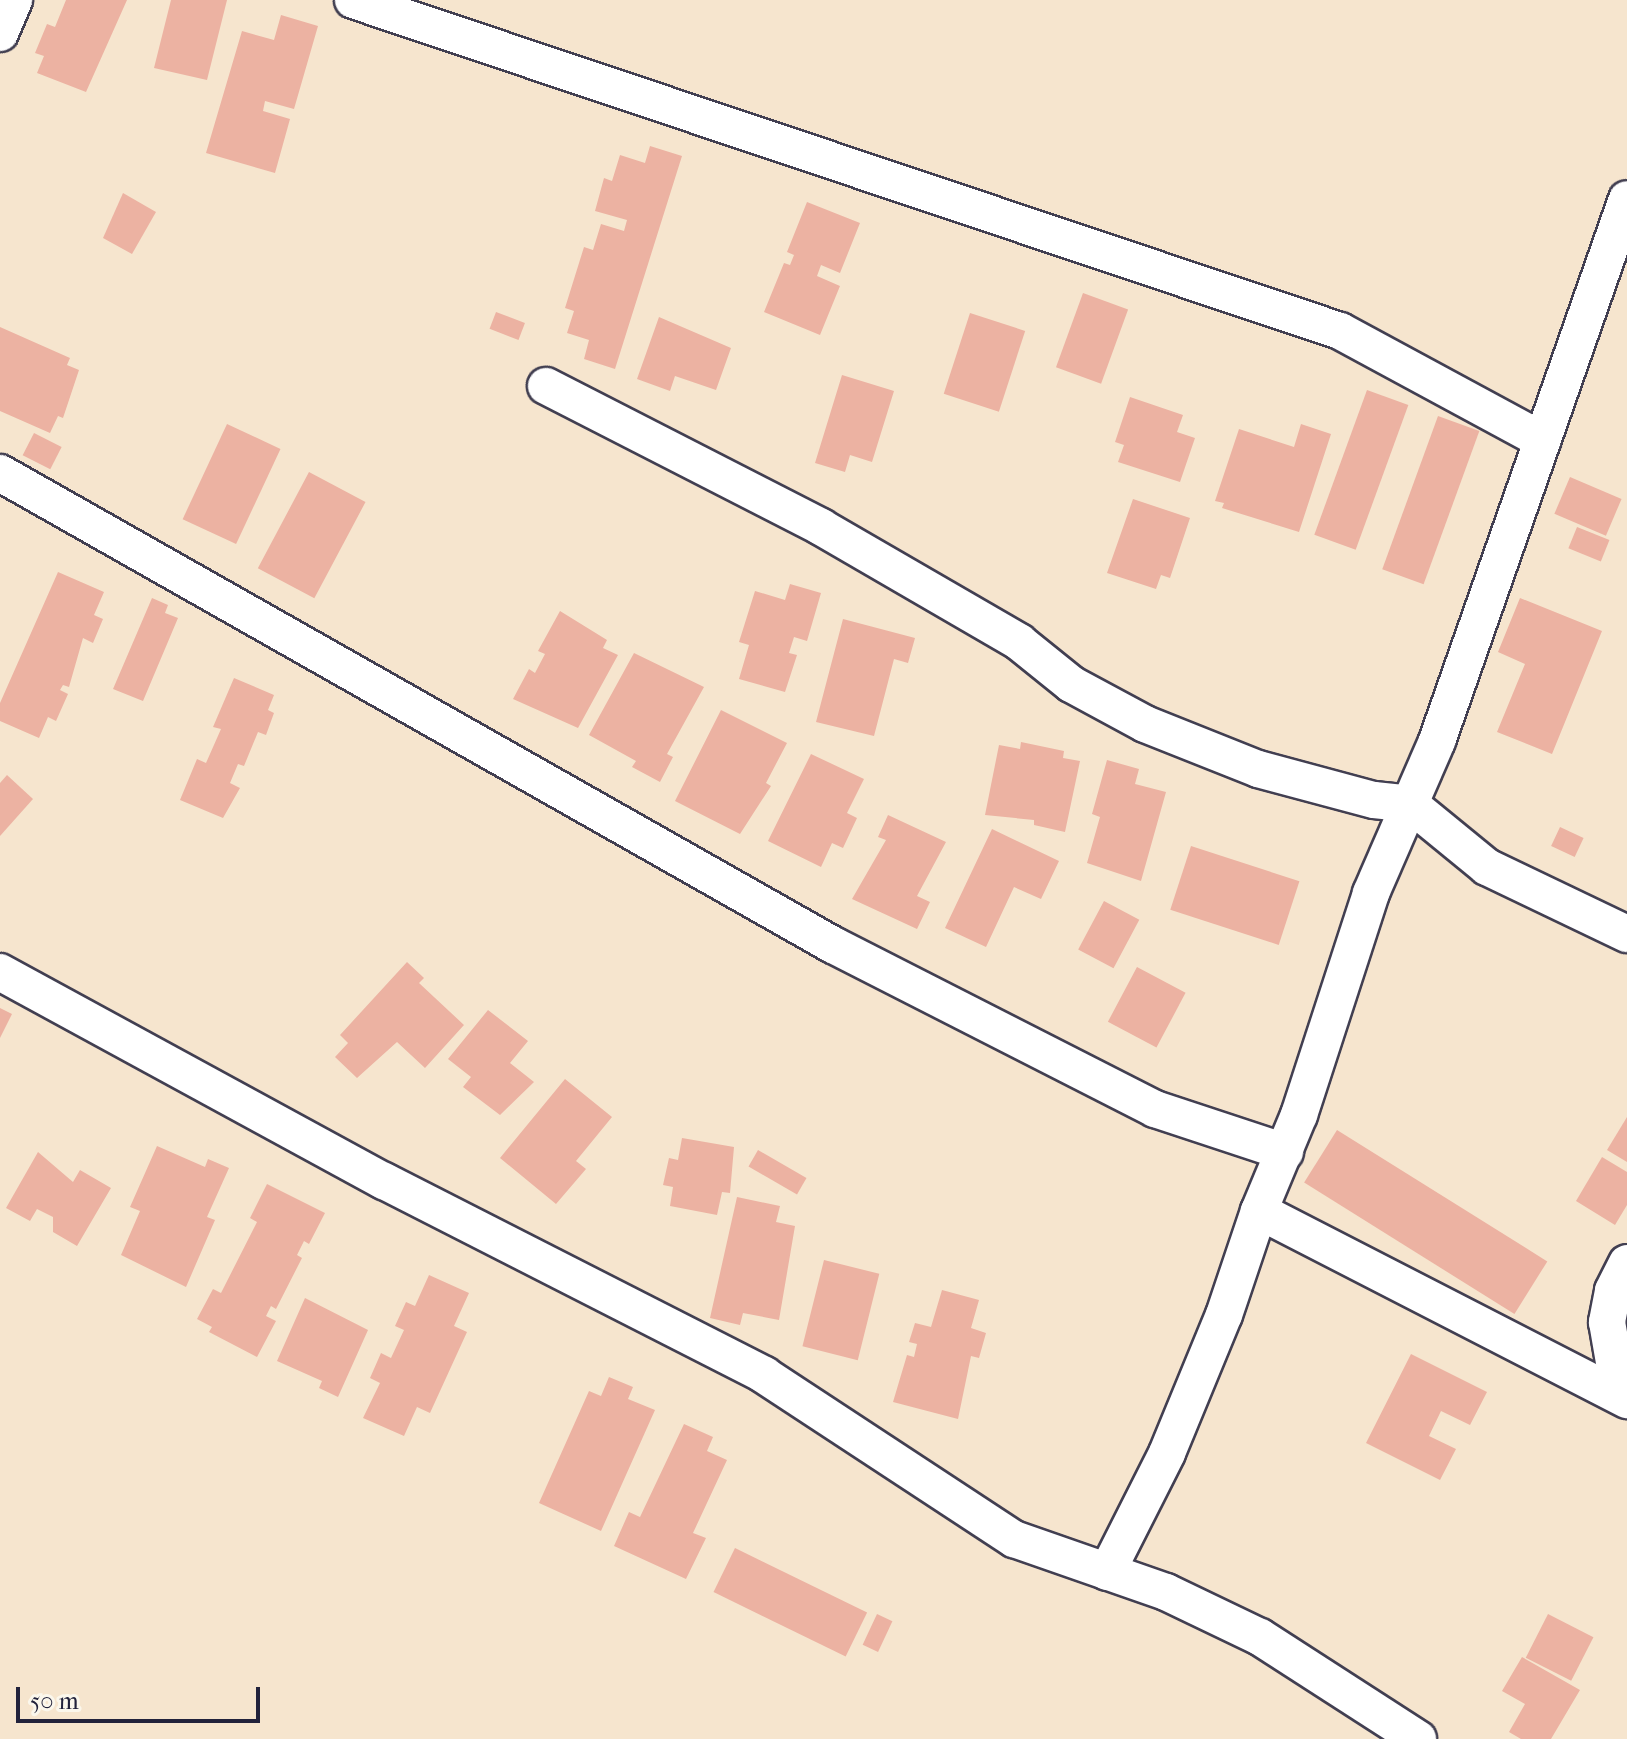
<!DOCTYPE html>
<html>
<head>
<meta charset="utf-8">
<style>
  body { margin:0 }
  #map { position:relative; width:1627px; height:1739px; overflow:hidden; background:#f6e5ce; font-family:"IM FELL French Canon",serif }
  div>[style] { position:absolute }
  .building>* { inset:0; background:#ecb2a2; transform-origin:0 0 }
  .roads { filter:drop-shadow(2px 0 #423f51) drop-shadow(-2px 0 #423f51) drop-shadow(0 2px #423f51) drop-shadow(0 -2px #423f51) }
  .minor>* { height:36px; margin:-18px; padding:0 18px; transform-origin:18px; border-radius:18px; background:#fff }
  span { translate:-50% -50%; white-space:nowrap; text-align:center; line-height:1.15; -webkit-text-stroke:8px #fbf7ec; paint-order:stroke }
  .scale { position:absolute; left:16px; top:1687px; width:244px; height:36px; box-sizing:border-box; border:4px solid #22223b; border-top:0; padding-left:10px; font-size:24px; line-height:28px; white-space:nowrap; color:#22223b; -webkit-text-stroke:6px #fbf7ec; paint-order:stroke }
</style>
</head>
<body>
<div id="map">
  <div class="building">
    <i style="clip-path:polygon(66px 0,127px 0,86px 92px,37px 73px,44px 56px,35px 53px,47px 24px,55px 27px)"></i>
    <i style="clip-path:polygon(171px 0,227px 0,207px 80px,154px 68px)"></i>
    <i style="clip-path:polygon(281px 15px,318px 26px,294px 109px,265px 101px,263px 111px,290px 119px,275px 173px,206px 153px,242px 31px,274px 40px)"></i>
    <i style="clip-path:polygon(650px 146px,682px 156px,615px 369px,584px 359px,589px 340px,567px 333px,574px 311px,565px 308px,584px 247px,593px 250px,601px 224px,624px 231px,627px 220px,595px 211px,604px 178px,612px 181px,620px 155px,645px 163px)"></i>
    <i style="clip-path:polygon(123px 193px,156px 212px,132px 254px,103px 238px)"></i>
    <i style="clip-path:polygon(807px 202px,860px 223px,840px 273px,821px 265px,817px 276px,840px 286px,820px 335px,764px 312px,784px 263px,790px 265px,794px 255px,787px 252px)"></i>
    <i style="left:1083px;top:293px;width:48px;height:79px;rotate:20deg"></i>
    <i style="left:496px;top:312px;width:31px;height:18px;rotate:21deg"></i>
    <i style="left:970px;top:313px;width:58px;height:85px;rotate:18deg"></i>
    <i style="clip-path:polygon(659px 317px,731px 348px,716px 390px,675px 376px,670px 391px,637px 379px)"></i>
    <i style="clip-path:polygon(0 327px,70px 358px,67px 365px,79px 370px,63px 418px,58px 416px,50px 433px,0 411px)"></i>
    <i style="clip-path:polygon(842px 375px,894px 391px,872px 462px,850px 455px,845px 472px,815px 463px)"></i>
    <i style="left:1367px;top:390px;width:44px;height:154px;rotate:20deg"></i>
    <i style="clip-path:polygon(1130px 397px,1183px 415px,1177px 432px,1195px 438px,1180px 482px,1118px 462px,1124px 445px,1115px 442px)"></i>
    <i style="left:1438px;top:416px;width:44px;height:163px;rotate:20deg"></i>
    <i style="left:227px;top:424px;width:59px;height:105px;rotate:25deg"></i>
    <i style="clip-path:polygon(1301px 424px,1331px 434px,1299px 532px,1222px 508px,1224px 503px,1215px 501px,1239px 429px,1294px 447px)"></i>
    <i style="left:34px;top:433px;width:31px;height:25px;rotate:27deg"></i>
    <i style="left:309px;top:472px;width:64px;height:109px;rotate:28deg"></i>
    <i style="left:1570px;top:477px;width:56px;height:40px;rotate:23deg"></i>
    <i style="clip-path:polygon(1133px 499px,1190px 518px,1170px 578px,1161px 575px,1156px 589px,1107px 573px)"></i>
    <i style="left:1577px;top:527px;width:35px;height:23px;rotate:22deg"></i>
    <i style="clip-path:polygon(58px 572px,104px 592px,94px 615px,103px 619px,93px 643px,83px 638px,69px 687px,63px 685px,60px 690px,68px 694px,56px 721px,48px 717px,39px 738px,0 721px,0 703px)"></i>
    <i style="clip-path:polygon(790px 584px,821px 593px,807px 641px,794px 637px,789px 653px,797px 655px,785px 692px,739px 679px,749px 645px,739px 642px,755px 591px,785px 600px)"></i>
    <i style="clip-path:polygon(152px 598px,168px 605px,165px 613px,178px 618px,143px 701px,113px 689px)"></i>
    <i style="clip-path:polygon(1520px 598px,1602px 631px,1552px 754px,1497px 732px,1525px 664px,1498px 652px)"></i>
    <i style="clip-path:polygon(560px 611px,607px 640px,603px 648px,618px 655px,578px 728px,513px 699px,529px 669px,535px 673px,545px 654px,538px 651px)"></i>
    <i style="clip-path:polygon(843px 619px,915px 638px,908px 663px,894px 659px,874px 736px,816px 722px)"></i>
    <i style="clip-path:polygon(634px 653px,704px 687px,667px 754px,673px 757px,660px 782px,632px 767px,636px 761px,589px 735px)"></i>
    <i style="clip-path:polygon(234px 678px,274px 695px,268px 710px,274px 713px,266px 735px,258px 732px,244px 766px,238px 764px,230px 783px,240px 788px,223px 818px,180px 800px,197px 759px,206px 763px,221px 729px,213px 727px)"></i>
    <i style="clip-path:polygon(721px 710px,787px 743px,766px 783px,771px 786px,740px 834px,675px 801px)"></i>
    <i style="clip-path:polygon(1021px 742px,1064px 751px,1063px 758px,1080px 761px,1065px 832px,1034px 825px,1034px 820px,985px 815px,999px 745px,1020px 749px)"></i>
    <i style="clip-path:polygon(811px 754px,864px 779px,847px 813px,857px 818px,843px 848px,832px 843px,821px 867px,768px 841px)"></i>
    <i style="clip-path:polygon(1107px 760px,1139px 769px,1135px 784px,1166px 792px,1141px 881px,1087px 863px,1100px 817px,1092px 814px)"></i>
    <i style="clip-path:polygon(7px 775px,33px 799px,0 836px,0 783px)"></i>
    <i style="clip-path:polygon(888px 815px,946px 842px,917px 896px,930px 902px,917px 929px,852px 899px,886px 840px,878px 837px)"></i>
    <i style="left:1560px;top:827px;width:26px;height:21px;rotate:25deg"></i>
    <i style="clip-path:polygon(992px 829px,1059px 861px,1041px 899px,1014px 887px,986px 947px,945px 928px)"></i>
    <i style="left:1191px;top:846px;width:114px;height:67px;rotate:18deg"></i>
    <i style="left:1104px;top:901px;width:40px;height:55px;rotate:28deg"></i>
    <i style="clip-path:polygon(407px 962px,424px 978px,419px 983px,464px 1025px,425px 1068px,397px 1042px,357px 1078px,335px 1057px,348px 1043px,340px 1035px)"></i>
    <i style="left:1137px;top:967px;width:55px;height:62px;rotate:28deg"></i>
    <i style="clip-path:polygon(0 1008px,12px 1014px,0 1038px)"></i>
    <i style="clip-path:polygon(488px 1010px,528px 1041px,510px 1063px,534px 1082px,500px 1115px,463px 1087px,471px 1077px,448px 1059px)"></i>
    <i style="clip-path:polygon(565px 1079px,612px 1117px,576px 1161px,586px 1169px,556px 1204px,500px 1158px)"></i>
    <i style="clip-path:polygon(1627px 1117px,1627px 1162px,1607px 1150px)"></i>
    <i style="left:1337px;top:1130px;width:248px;height:62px;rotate:32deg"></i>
    <i style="clip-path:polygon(682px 1138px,734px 1147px,730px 1193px,722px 1192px,717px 1215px,670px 1206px,673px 1187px,663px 1185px,669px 1158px,678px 1160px)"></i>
    <i style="clip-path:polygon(157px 1146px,205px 1167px,208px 1159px,229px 1168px,207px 1217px,215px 1220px,186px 1287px,121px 1255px,140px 1211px,130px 1207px)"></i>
    <i style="left:758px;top:1150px;width:56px;height:19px;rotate:30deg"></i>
    <i style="clip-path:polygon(38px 1152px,73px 1182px,80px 1170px,111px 1188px,77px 1246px,53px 1232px,53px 1217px,37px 1209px,30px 1221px,6px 1208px)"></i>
    <i style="clip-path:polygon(1602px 1157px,1627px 1172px,1627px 1205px,1615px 1225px,1576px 1201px)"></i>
    <i style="clip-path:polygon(267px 1184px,325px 1213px,309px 1244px,304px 1241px,297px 1255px,302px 1258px,276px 1309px,271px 1306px,266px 1316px,276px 1321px,257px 1357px,209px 1332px,212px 1327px,197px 1319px,213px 1289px,221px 1293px,257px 1222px,250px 1218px)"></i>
    <i style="clip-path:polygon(737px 1197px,780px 1206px,776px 1222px,795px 1226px,779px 1320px,743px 1313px,740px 1325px,710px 1318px)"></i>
    <i style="left:824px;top:1260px;width:57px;height:89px;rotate:14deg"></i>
    <i style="clip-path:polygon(429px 1275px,469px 1293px,454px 1326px,467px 1332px,430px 1413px,417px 1407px,404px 1436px,363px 1418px,380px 1383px,370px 1378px,381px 1353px,391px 1358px,404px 1330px,395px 1326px,406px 1302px,415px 1306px)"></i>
    <i style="clip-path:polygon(942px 1290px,979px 1300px,971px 1328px,986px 1333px,979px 1358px,971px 1356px,958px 1419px,893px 1402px,907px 1355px,914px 1357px,917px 1344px,909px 1342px,915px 1323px,931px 1327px)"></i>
    <i style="clip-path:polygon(305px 1298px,368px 1330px,338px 1397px,319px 1388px,322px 1381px,277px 1361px)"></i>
    <i style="clip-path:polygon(1411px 1354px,1487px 1392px,1470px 1425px,1441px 1411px,1429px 1436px,1456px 1449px,1440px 1480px,1366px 1443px)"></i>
    <i style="clip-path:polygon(609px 1377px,633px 1387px,628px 1399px,655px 1410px,601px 1531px,539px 1503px,589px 1391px,601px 1396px)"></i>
    <i style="clip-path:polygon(684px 1424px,713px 1437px,707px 1451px,727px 1460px,693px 1533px,706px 1538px,686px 1579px,614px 1546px,629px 1512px,640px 1517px)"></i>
    <i style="left:735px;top:1548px;width:147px;height:49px;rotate:26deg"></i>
    <i style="left:877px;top:1614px;width:17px;height:34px;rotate:25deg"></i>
    <i style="left:1548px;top:1614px;width:51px;height:49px;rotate:27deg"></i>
    <i style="clip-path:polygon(1522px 1657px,1580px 1690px,1551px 1739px,1521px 1739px,1509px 1732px,1525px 1704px,1502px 1691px)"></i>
  </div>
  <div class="roads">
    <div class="minor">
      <i style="left:353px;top:0;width:1041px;rotate:18.54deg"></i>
      <i style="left:1340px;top:331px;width:230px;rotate:28.4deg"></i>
      <i style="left:0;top:33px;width:36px;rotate:-67deg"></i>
      <i style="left:546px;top:386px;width:309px;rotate:27.1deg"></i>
      <i style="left:821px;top:527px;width:229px;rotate:30.1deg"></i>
      <i style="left:1019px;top:642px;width:67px;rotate:38.9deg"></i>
      <i style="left:1071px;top:684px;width:84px;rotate:28.4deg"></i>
      <i style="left:1145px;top:724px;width:122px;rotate:21.7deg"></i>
      <i style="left:1258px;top:769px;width:120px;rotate:15deg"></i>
      <i style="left:1374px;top:800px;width:36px;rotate:6deg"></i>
      <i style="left:1410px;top:804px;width:99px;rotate:39.3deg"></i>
      <i style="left:1487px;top:867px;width:155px;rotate:25.6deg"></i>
      <i style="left:0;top:473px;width:957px;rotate:29.54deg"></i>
      <i style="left:833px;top:945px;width:361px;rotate:27deg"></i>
      <i style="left:1155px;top:1109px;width:137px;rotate:18.3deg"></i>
      <i style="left:0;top:972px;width:437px;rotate:28.6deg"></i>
      <i style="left:384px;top:1181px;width:427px;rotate:27deg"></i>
      <i style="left:764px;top:1375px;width:299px;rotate:33.3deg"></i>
      <i style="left:1014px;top:1539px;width:161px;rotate:19.2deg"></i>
      <i style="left:1166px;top:1592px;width:104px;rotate:25.6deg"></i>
      <i style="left:1260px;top:1637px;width:188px;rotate:32.8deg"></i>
      <i style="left:1259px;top:1211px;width:414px;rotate:27.2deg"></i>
      <i style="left:1627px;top:1263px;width:31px;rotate:117deg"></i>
      <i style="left:1613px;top:1291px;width:32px;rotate:101deg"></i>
      <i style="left:1607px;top:1322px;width:47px;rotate:80.1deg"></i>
      <i style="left:1615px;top:1368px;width:29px;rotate:65deg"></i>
      <i style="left:1107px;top:1572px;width:133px;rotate:-63.2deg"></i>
      <i style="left:1167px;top:1453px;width:149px;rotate:-67.6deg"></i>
      <i style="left:1224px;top:1315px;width:110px;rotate:-71.4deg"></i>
      <i style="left:1259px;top:1211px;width:104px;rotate:-67.4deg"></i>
      <i style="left:1299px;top:1115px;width:233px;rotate:-72deg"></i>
      <i style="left:1371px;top:893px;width:166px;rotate:-66.5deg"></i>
      <i style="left:1437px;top:741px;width:574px;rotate:-70.68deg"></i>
    </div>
  </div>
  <div class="scale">50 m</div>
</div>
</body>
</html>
